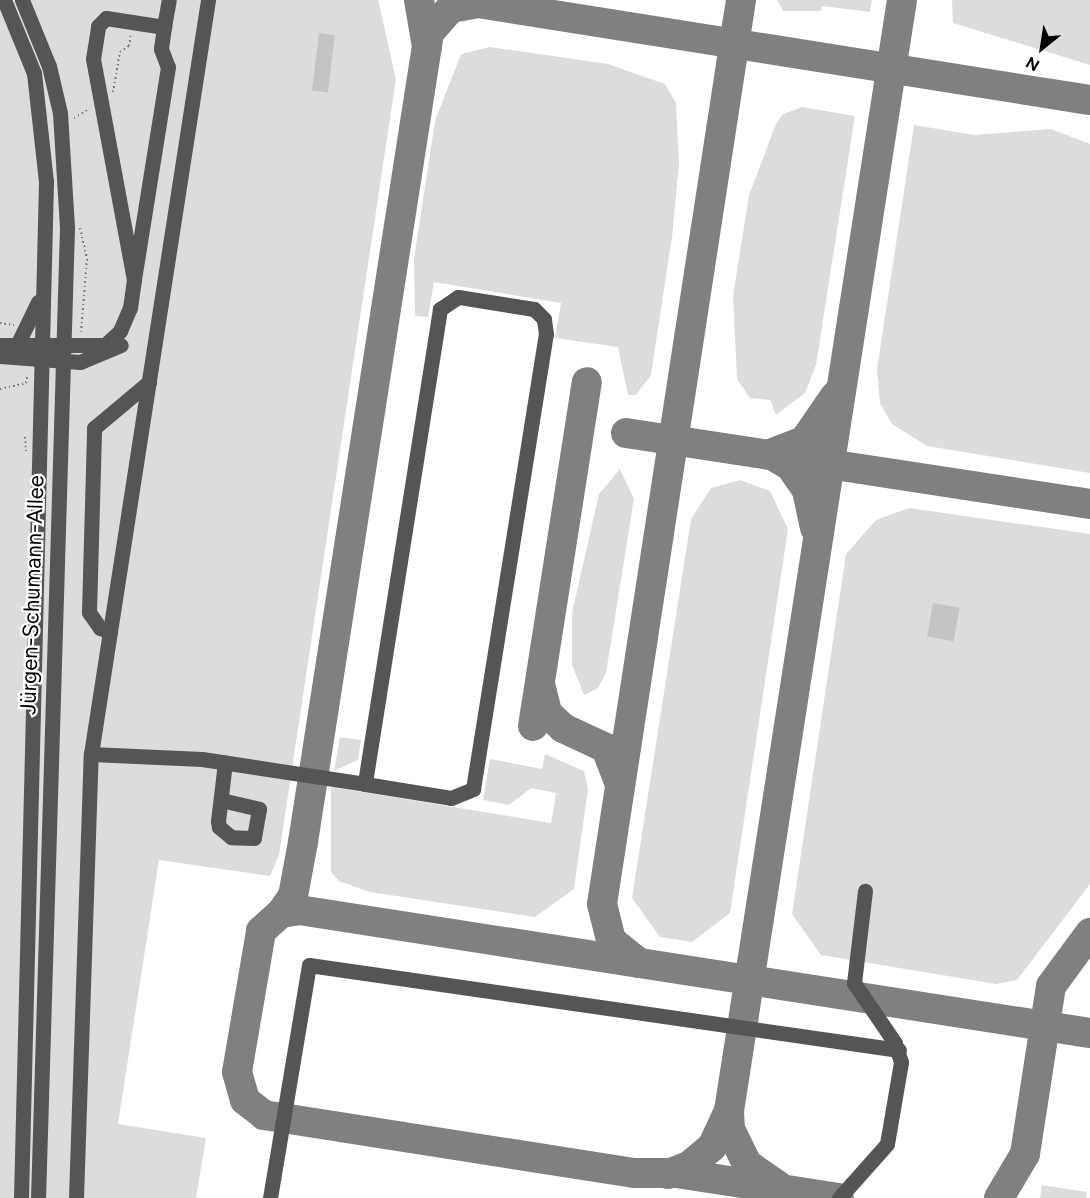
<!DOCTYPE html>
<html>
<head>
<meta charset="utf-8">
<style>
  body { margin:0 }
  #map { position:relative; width:1090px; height:1198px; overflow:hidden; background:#fff; font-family:Figtree,sans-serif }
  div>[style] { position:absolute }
  .green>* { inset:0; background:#dcdcdc }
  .taxiway>* { height:30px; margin:-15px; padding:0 15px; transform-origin:15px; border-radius:15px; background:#808080 }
  .building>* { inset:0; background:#c4c4c4; transform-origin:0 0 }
  .path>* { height:2px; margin-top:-1px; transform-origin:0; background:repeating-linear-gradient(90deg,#777 0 1.5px,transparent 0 4.5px) }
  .minor>* { height:15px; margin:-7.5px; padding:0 7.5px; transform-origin:7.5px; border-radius:7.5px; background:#555 }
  span { translate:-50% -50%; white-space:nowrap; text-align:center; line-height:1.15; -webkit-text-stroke:4.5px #fff; paint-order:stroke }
  .street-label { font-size:22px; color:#000 }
  .north { position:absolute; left:1012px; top:18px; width:60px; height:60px; -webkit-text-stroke:4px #fff; paint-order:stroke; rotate:210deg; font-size:16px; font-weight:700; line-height:24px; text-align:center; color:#000 }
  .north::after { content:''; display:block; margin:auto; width:21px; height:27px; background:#000; clip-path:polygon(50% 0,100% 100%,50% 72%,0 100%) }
</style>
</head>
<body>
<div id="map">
  <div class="green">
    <i style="clip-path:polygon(0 0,378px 0,396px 79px,279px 855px,270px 876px,159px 860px,118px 1124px,206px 1138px,196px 1198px,0 1198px)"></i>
    <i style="clip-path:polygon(777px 0,872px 0,870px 12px,822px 6px,821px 11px,783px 11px)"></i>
    <i style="clip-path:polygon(952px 0,1090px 0,1090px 65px,953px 23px)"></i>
    <i style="clip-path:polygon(490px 47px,608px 64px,665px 84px,676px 103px,679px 164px,672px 237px,651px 375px,636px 395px,628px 395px,618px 347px,555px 338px,561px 303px,434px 282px,428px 317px,415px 316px,414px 259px,435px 121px,461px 54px)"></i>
    <i style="clip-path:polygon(802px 107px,855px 116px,816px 365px,805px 393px,776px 415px,770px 400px,750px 398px,737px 379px,733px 296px,749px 195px,776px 124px,783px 114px)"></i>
    <i style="clip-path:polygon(914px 125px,974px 135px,1051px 129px,1090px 144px,1090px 473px,927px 446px,892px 424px,880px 403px,877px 369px)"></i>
    <i style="clip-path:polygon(620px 469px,634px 499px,606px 673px,598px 688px,584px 695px,572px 665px,572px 613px,599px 494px)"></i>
    <i style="clip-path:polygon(740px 480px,770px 491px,788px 529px,730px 913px,692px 942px,660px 937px,632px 898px,691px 519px,711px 488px)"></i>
    <i style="clip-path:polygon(909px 508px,1090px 534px,1090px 884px,1017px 980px,996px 984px,821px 955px,792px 914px,846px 554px,876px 520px)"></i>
    <i style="clip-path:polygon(340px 737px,361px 740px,358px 760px,334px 771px)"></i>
    <i style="clip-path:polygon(545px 754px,584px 771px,588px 789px,574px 889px,535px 917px,370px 892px,339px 881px,331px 872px,331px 787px,551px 823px,556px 793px,531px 788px,509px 805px,483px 800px,490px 759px,542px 769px)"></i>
    <i style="clip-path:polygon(1042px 1185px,1087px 1192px,1086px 1198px,1040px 1198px)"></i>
  </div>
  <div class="taxiway">
    <i style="left:419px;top:0;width:48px;rotate:80.3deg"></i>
    <i style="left:459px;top:0;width:639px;rotate:9.01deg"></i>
    <i style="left:626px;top:433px;width:469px;rotate:8.7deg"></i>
    <i style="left:815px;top:528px;width:39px;rotate:-102deg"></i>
    <i style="left:807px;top:490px;width:29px;rotate:-125deg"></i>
    <i style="left:790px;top:466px;width:23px;rotate:-149deg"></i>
    <i style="left:770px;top:454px;width:36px;rotate:-21deg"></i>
    <i style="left:804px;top:441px;width:55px;rotate:-55.4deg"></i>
    <i style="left:540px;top:684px;width:30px;rotate:76deg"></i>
    <i style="left:547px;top:713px;width:22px;rotate:43deg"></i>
    <i style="left:563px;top:728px;width:47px;rotate:24.9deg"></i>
    <i style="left:606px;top:748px;width:36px;rotate:69deg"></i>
    <i style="left:533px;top:726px;width:348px;rotate:-81.1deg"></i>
    <i style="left:281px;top:913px;width:21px;rotate:-55deg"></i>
    <i style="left:293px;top:896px;width:55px;rotate:-79.5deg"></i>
    <i style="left:303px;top:842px;width:819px;rotate:-81.15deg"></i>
    <i style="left:429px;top:33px;width:33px;rotate:-49deg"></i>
    <i style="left:451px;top:8px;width:23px;rotate:-10deg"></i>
    <i style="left:639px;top:963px;width:36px;rotate:-141deg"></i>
    <i style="left:611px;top:940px;width:37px;rotate:-104deg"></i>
    <i style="left:602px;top:904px;width:915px;rotate:-81.26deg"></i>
    <i style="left:729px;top:1111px;width:18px;rotate:87deg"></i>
    <i style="left:730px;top:1129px;width:39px;rotate:64deg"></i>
    <i style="left:747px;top:1164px;width:39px;rotate:35deg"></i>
    <i style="left:668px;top:1174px;width:22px;rotate:-21deg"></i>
    <i style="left:689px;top:1166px;width:30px;rotate:-40deg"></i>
    <i style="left:712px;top:1147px;width:40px;rotate:-65deg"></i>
    <i style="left:729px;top:1111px;width:1124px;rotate:-81.15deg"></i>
    <i style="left:839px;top:1198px;width:163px;rotate:-171.2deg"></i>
    <i style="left:678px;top:1173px;width:44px;rotate:180deg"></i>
    <i style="left:634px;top:1173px;width:375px;rotate:-171.1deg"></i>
    <i style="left:264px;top:1115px;width:24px;rotate:-142deg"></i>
    <i style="left:245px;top:1100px;width:29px;rotate:-106deg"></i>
    <i style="left:237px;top:1072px;width:143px;rotate:-80.3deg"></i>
    <i style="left:261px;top:931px;width:27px;rotate:-42deg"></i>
    <i style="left:281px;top:913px;width:18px;rotate:-9deg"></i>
    <i style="left:299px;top:910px;width:801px;rotate:8.84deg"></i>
    <i style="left:999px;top:1198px;width:51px;rotate:-59.4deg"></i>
    <i style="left:1025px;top:1154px;width:170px;rotate:-81.2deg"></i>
    <i style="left:1051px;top:986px;width:66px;rotate:-53.7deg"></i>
  </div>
  <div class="building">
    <i style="left:319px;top:33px;width:16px;height:58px;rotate:7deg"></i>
    <i style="left:933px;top:603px;width:27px;height:34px;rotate:10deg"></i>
  </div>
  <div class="path">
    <i style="left:113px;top:92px;width:41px;rotate:-80.1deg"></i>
    <i style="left:120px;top:52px;width:11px;rotate:-34deg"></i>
    <i style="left:129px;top:46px;width:12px;rotate:-81deg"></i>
    <i style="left:74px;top:118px;width:17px;rotate:-31deg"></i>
    <i style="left:80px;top:228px;width:32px;rotate:77deg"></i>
    <i style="left:87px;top:259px;width:73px;rotate:94.7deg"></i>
    <i style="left:0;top:323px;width:14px;rotate:8deg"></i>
    <i style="left:0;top:389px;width:27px;rotate:-13deg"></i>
    <i style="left:26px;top:383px;width:6px;rotate:-81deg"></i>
    <i style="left:25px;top:437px;width:14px;rotate:86deg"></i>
  </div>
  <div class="minor">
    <i style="left:4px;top:0;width:79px;rotate:67.7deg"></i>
    <i style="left:34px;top:73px;width:110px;rotate:83.7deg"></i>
    <i style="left:46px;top:182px;width:1016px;rotate:91.41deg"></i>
    <i style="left:22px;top:0;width:71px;rotate:67.8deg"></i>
    <i style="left:49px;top:66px;width:48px;rotate:76.8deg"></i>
    <i style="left:60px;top:113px;width:115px;rotate:86.5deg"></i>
    <i style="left:67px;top:228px;width:970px;rotate:91.71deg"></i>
    <i style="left:164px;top:27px;width:27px;rotate:-80deg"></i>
    <i style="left:0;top:345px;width:105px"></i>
    <i style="left:105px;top:345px;width:21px;rotate:-43deg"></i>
    <i style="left:120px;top:331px;width:25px;rotate:-67deg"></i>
    <i style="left:130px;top:308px;width:28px;rotate:-82deg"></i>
    <i style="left:134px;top:280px;width:225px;rotate:-100.5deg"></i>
    <i style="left:93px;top:59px;width:33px;rotate:-81deg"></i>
    <i style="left:98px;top:26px;width:11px;rotate:-45deg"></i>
    <i style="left:106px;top:18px;width:59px;rotate:8.8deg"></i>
    <i style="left:164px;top:27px;width:22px;rotate:98deg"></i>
    <i style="left:161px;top:49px;width:19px;rotate:69deg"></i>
    <i style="left:168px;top:67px;width:216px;rotate:99.1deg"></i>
    <i style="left:17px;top:345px;width:48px;rotate:-64deg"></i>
    <i style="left:0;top:356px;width:80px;rotate:4.3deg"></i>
    <i style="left:80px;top:362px;width:44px;rotate:-22.5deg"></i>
    <i style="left:110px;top:632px;width:11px;rotate:-158deg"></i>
    <i style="left:100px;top:628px;width:19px;rotate:-125deg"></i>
    <i style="left:89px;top:612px;width:184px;rotate:-88.4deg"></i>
    <i style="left:94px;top:428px;width:72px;rotate:-39.9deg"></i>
    <i style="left:91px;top:754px;width:111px;rotate:2.6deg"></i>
    <i style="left:202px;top:759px;width:165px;rotate:8.7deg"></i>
    <i style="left:365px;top:784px;width:87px;rotate:9.2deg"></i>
    <i style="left:451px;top:798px;width:24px;rotate:-22deg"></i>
    <i style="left:473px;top:789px;width:461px;rotate:-80.9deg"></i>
    <i style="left:546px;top:334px;width:15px;rotate:-98deg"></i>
    <i style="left:544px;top:319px;width:14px;rotate:-135deg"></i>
    <i style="left:534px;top:309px;width:77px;rotate:-171deg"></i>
    <i style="left:458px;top:297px;width:22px;rotate:146deg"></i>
    <i style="left:440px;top:309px;width:481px;rotate:99deg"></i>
    <i style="left:221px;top:800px;width:39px;rotate:13deg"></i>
    <i style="left:259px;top:809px;width:29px;rotate:100deg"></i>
    <i style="left:254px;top:838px;width:23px;rotate:-178deg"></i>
    <i style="left:231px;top:837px;width:16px;rotate:-140deg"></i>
    <i style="left:219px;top:827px;width:6px;rotate:-99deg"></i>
    <i style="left:218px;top:821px;width:59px;rotate:-83.2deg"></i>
    <i style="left:76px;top:1198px;width:444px;rotate:-88.1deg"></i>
    <i style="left:91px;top:754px;width:763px;rotate:-81.18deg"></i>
    <i style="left:270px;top:1198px;width:236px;rotate:-80.5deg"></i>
    <i style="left:309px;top:965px;width:596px;rotate:8.2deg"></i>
    <i style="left:839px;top:1198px;width:72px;rotate:-48.4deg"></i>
    <i style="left:887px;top:1144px;width:83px;rotate:-80.3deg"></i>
    <i style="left:901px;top:1062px;width:20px;rotate:-108deg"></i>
    <i style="left:895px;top:1043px;width:73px;rotate:-124.3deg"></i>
    <i style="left:854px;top:983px;width:93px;rotate:-83.2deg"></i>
  </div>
  <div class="street-label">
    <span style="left:32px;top:595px;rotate:-88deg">Jürgen-Schumann-Allee</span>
  </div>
  <div class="north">N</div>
</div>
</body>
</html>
